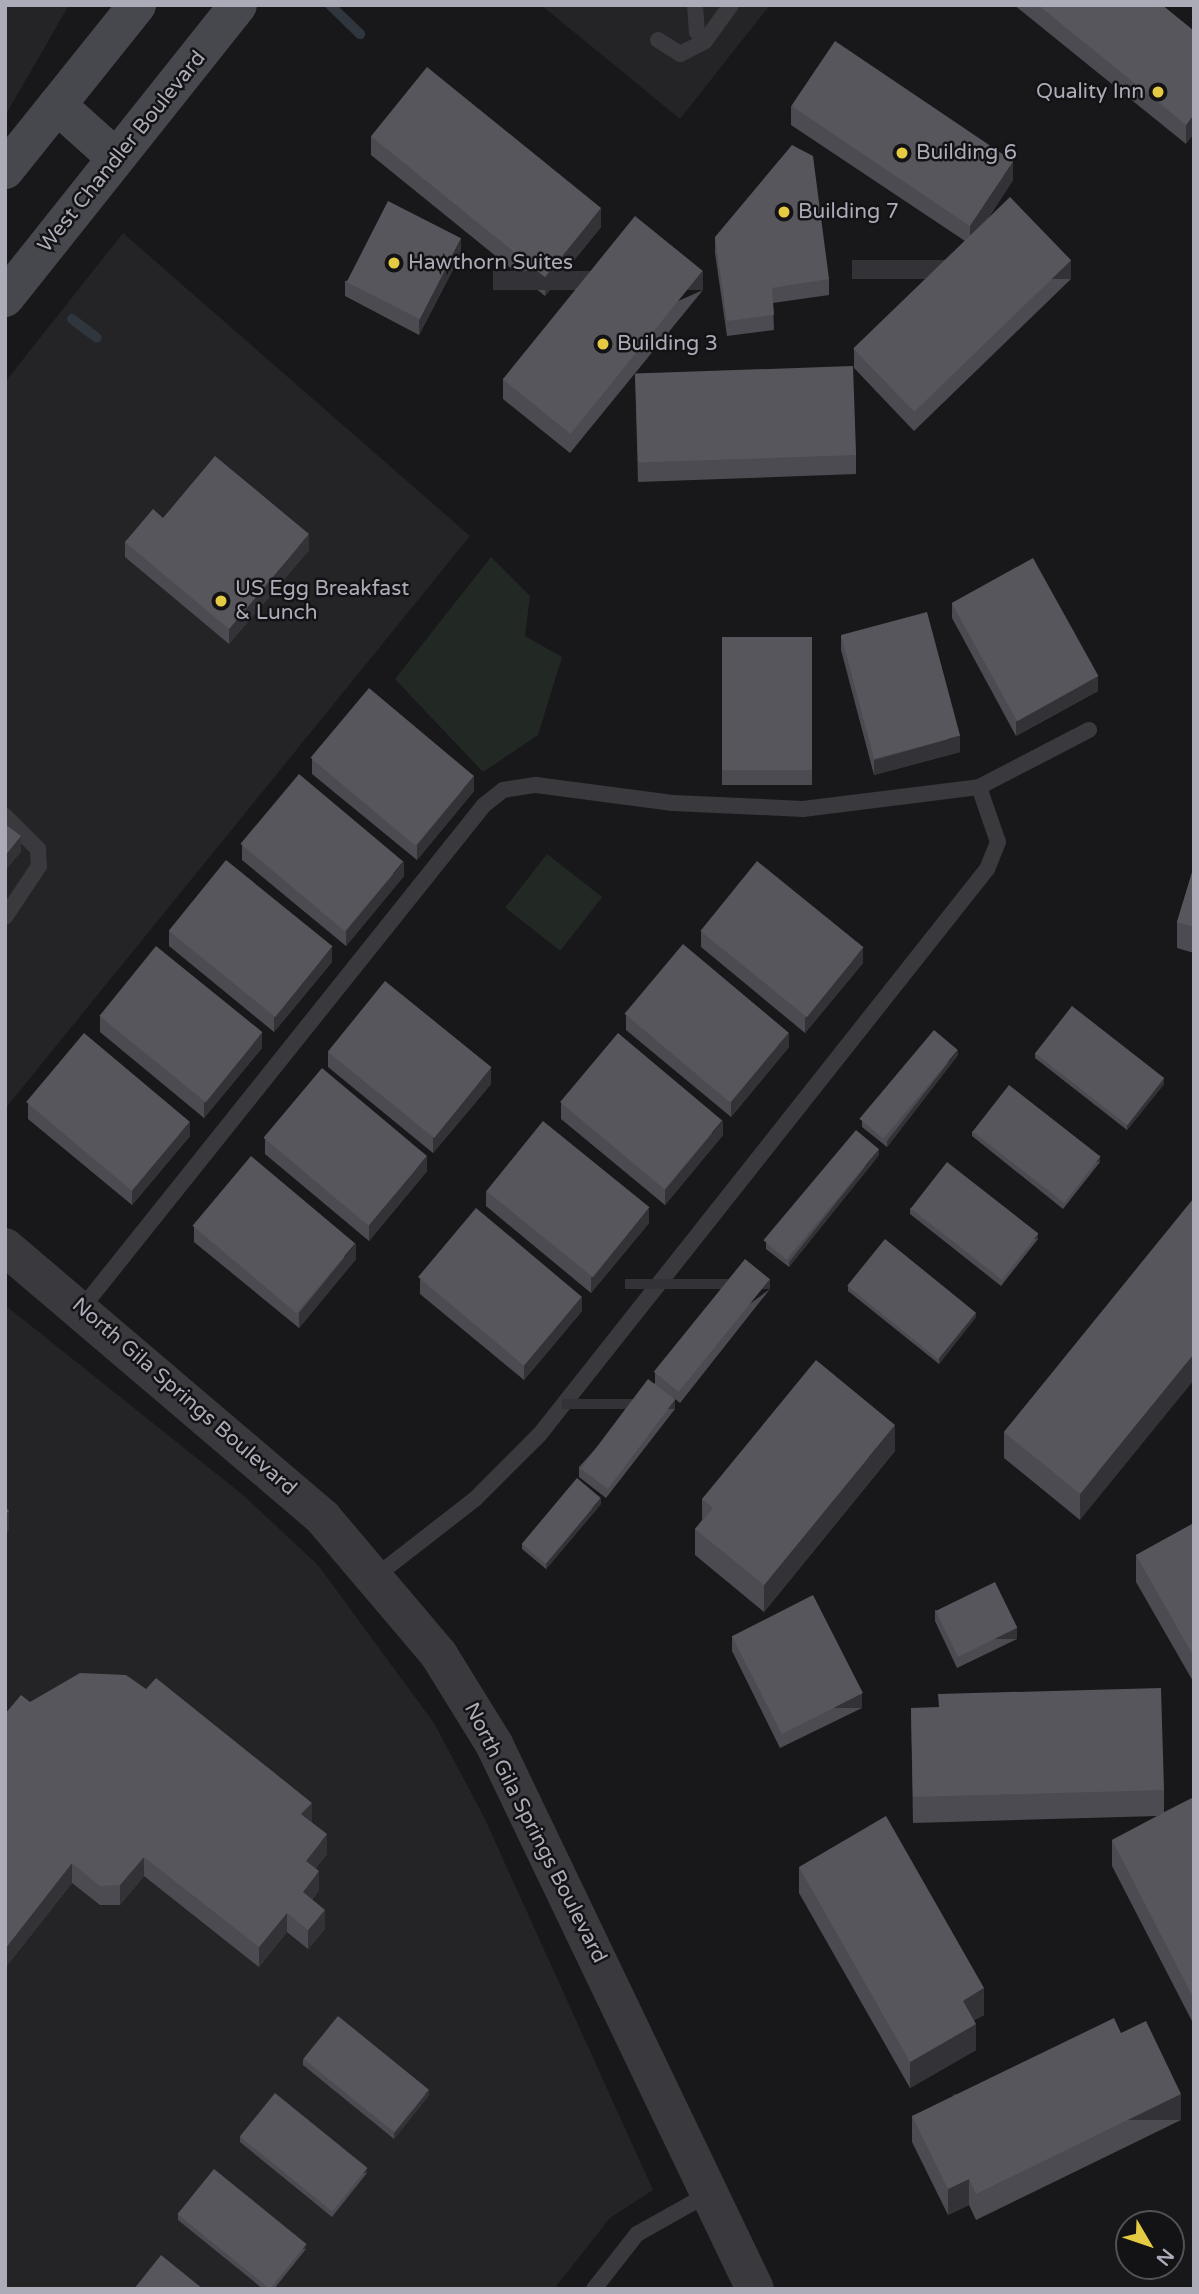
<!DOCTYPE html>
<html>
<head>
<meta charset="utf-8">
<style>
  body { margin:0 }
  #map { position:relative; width:1199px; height:2294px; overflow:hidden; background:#181719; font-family:"Varela Round",sans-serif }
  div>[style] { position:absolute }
  .built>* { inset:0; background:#242326 }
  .green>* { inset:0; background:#222924; transform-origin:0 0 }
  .stream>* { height:10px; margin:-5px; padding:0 5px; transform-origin:5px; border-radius:5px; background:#30363e }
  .service>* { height:16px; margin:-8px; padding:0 8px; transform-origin:8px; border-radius:8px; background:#39393e }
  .tertiary>* { height:38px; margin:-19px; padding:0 19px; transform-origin:19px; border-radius:19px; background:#39393e }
  .secondary>* { height:38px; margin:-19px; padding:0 19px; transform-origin:19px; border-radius:19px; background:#47474e }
  .wall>* { inset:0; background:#4c4b51; transform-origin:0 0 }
  .shaded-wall>* { inset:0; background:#333236; transform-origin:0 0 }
  .building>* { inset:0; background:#56565c; transform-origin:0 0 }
  .dots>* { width:19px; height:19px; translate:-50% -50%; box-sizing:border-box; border:4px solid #131214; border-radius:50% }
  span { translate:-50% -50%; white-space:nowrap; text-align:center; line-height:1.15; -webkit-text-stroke:5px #131214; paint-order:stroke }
  .poi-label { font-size:21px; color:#abacb8 }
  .right { translate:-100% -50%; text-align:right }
  .left { translate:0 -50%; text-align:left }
  .street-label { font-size:21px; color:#abacb8 }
  .frame { position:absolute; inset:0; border:7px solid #abacb8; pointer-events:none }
  .north { position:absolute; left:1115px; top:2210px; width:70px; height:70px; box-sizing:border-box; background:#131214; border:2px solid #505056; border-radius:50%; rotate:129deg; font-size:19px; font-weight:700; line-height:28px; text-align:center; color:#abacb8 }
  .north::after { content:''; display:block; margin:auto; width:24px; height:32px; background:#e5cb44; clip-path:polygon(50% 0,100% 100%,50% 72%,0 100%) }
</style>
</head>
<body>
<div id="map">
  <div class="built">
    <i style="clip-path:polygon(5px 5px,69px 5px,5px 116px)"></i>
    <i style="clip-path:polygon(541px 5px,770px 5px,680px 119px)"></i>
    <i style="clip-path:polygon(123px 233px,470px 536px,5px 1109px,5px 382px)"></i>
    <i style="clip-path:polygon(5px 1305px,243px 1495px,318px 1565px,434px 1723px,484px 1817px,653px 2190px,610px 2218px,554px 2289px,5px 2289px)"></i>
  </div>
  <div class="green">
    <i style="clip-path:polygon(491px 557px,530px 596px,525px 636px,562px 657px,538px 735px,483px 772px,395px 679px)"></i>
    <i style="left:547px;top:854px;width:70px;height:68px;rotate:38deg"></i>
  </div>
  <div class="stream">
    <i style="left:330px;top:5px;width:42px;rotate:44deg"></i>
    <i style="left:72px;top:319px;width:31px;rotate:37deg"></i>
  </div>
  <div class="service">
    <i style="left:695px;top:5px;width:27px;rotate:86deg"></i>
    <i style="left:697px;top:32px;width:12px;rotate:48deg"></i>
    <i style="left:705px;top:41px;width:44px;rotate:-54.2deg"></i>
    <i style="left:658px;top:40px;width:26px;rotate:32deg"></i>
    <i style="left:680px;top:54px;width:28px;rotate:-27deg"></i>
    <i style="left:979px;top:787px;width:124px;rotate:-27.4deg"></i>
    <i style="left:5px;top:816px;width:47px;rotate:45deg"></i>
    <i style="left:38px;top:849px;width:17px;rotate:87deg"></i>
    <i style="left:39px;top:866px;width:61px;rotate:123.7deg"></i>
    <i style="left:82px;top:1308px;width:644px;rotate:-51.37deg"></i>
    <i style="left:484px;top:805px;width:24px;rotate:-38deg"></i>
    <i style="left:503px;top:790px;width:33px;rotate:-9deg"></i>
    <i style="left:536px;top:785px;width:138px;rotate:7.5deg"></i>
    <i style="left:673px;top:803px;width:130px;rotate:2.6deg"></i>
    <i style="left:803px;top:809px;width:177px;rotate:-7.1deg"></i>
    <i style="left:979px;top:787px;width:58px;rotate:70.9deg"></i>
    <i style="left:998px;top:842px;width:29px;rotate:112deg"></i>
    <i style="left:987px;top:869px;width:720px;rotate:128.35deg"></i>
    <i style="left:540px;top:1434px;width:92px;rotate:135deg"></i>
    <i style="left:475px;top:1499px;width:125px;rotate:142.1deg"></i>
    <i style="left:594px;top:2289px;width:70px;rotate:-52deg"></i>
    <i style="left:637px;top:2234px;width:84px;rotate:-29.3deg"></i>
  </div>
  <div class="tertiary">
    <i style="left:5px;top:1247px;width:418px;rotate:40.4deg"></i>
    <i style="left:323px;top:1518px;width:180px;rotate:49.7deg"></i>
    <i style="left:439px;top:1655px;width:105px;rotate:58.3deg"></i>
    <i style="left:494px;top:1744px;width:604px;rotate:64.41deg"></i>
  </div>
  <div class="secondary">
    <i style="left:57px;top:105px;width:79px;rotate:41.9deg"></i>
    <i style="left:5px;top:170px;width:211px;rotate:-51.3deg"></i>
    <i style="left:5px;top:298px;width:374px;rotate:-51.5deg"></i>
  </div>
  <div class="wall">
    <i style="clip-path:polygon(1014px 5px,1162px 5px,1194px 31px,1186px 144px)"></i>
    <i style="clip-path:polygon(791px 106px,1013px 180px,987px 220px,1071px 279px,914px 431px,854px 368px,854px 349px,965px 241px,791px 125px)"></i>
    <i style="clip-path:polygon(371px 136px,601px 227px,545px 296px,371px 155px)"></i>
    <i style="clip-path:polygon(715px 237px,829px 279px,829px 295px,773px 303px,774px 330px,727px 336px,715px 253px)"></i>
    <i style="clip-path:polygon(461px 254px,419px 335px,345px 296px,345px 281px)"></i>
    <i style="clip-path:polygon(703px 290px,570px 453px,503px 399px,503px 379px)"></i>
    <i style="clip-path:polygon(635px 374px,856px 455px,856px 474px,638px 482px)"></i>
    <i style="clip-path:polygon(163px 518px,309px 550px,229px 644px,125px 557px,125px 542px)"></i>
    <i style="clip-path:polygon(952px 603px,1098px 691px,1016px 736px,952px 618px)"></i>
    <i style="clip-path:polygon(841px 635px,960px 752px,874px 775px,841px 650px)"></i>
    <i style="left:812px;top:637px;width:148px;height:90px;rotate:90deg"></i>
    <i style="clip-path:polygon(312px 759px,474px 791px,417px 860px,312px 774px)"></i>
    <i style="clip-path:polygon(242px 845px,404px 876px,346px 946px,242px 860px)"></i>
    <i style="clip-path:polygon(1194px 866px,1194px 953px,1177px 948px,1177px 922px)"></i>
    <i style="clip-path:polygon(169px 931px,332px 962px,274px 1032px,169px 946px)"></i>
    <i style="clip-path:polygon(701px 932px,863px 963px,805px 1033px,701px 947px)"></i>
    <i style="clip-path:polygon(626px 1015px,789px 1047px,731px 1117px,626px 1030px)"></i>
    <i style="clip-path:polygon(100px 1017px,262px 1048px,204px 1118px,100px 1032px)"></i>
    <i style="clip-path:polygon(328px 1052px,491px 1084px,433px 1153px,328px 1067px)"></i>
    <i style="clip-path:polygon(1035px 1053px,1164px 1084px,1127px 1130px,1035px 1058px)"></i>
    <i style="clip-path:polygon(958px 1055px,887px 1147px,862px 1127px,862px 1121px)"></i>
    <i style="clip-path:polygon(561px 1103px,723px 1135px,665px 1205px,561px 1119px)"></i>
    <i style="clip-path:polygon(28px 1104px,190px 1136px,132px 1205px,28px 1119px)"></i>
    <i style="clip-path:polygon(972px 1131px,1100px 1162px,1063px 1209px,972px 1136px)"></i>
    <i style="clip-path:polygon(265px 1139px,427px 1171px,369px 1241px,265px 1154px)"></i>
    <i style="clip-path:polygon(879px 1155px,789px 1267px,766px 1249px,766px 1243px)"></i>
    <i style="clip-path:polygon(486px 1191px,649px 1223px,591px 1293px,486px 1206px)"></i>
    <i style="clip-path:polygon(1194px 1198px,1080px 1520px,1004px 1458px,1004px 1432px)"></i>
    <i style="clip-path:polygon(910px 1208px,1038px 1239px,1001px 1286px,910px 1214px)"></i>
    <i style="clip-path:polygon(194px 1227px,356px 1259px,299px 1328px,194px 1242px)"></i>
    <i style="clip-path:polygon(420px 1279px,582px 1311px,524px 1380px,420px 1294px)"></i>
    <i style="clip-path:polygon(848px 1286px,976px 1317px,939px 1364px,848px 1291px)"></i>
    <i style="clip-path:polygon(770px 1289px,680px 1403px,675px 1399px,675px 1409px,606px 1498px,579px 1477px,579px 1467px,655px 1383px,655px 1373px)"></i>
    <i style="clip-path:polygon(895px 1451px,764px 1612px,695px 1555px,695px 1529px,702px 1520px,702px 1499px)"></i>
    <i style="clip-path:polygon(601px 1504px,546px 1569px,522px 1549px,522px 1544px)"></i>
    <i style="clip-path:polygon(1194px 1523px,1194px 1683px,1136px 1582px,1136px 1555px)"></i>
    <i style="clip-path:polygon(935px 1610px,1017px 1639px,957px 1668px,935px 1621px)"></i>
    <i style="clip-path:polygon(732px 1636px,862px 1708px,780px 1748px,732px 1651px)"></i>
    <i style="clip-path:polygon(30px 1702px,312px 1822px,327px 1854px,316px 1868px,319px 1890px,312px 1900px,325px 1929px,308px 1949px,287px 1932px,259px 1967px,144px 1876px,120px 1905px,100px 1905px,72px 1883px,5px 1968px,5px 1714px)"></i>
    <i style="clip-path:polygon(911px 1708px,1164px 1790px,1164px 1812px,1194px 1797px,1194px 2025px,1112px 1866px,1112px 1840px,1157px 1816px,913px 1823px)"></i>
    <i style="clip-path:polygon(799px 1867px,984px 2015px,974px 2020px,976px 2050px,910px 2088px,799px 1893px)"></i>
    <i style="clip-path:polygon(1121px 2033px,1181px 2120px,976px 2220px,969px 2205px,948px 2215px,912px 2142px,912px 2116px)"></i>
    <i style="clip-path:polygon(303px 2059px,429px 2095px,394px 2139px,303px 2065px)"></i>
    <i style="clip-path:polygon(240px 2137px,367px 2173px,332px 2217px,240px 2142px)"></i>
    <i style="clip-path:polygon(178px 2214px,306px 2249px,274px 2289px,263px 2289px,178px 2220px)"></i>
  </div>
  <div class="shaded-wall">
    <i style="clip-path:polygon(1194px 115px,1194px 134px,1186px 144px,1186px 125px)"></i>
    <i style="clip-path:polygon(1013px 161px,1013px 180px,970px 245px,970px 226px)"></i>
    <i style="clip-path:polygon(601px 208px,601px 227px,545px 296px,545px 277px)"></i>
    <i style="clip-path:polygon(461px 239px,461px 254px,419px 335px,419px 320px)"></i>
    <i style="left:1071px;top:260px;width:19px;height:219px;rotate:90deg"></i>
    <i style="left:703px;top:271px;width:19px;height:210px;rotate:90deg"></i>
    <i style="clip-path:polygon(309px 534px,309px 550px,229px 644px,229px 629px)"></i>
    <i style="clip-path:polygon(1098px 676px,1098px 691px,1016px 736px,1016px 721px)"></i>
    <i style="clip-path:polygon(960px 736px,960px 752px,874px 775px,874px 760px)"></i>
    <i style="clip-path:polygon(474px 776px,474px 791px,417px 860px,417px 845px)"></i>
    <i style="clip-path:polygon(21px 836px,21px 852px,5px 871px,5px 856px)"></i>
    <i style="clip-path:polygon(404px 861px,404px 876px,346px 946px,346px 931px)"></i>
    <i style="clip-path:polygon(332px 947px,332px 962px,274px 1032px,274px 1017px)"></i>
    <i style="clip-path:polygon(863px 948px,863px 963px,805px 1033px,805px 1018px)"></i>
    <i style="clip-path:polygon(789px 1032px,789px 1047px,731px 1117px,731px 1102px)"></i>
    <i style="clip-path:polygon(262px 1033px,262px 1048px,204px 1118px,204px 1103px)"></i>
    <i style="clip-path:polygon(958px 1050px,958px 1055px,887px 1147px,887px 1141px)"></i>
    <i style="clip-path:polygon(491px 1068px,491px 1084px,433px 1153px,433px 1138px)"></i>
    <i style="clip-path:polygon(1164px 1078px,1164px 1084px,1127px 1130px,1127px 1125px)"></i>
    <i style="clip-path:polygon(723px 1120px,723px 1135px,665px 1205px,665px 1190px)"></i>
    <i style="clip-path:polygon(190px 1121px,190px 1136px,132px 1205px,132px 1190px)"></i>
    <i style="clip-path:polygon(879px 1149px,879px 1155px,789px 1267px,789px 1262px)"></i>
    <i style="clip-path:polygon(427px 1156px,427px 1171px,369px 1241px,369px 1225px)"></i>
    <i style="left:1100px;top:1157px;width:5px;height:60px;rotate:90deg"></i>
    <i style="clip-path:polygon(649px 1208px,649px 1223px,591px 1293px,591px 1278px)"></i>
    <i style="left:1038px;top:1234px;width:5px;height:60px;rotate:90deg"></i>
    <i style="clip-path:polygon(356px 1243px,356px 1259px,299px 1328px,299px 1313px)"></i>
    <i style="left:770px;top:1279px;width:10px;height:145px;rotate:90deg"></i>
    <i style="clip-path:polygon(582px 1296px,582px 1311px,524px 1380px,524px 1365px)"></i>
    <i style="clip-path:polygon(976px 1312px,976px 1317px,939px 1364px,939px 1358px)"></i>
    <i style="clip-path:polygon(1194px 1354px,1194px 1380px,1080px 1520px,1080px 1494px)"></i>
    <i style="left:675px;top:1399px;width:10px;height:113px;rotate:90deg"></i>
    <i style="clip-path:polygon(895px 1425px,895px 1451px,764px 1612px,764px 1585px)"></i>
    <i style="clip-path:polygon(601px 1498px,601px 1504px,546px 1569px,546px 1564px)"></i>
    <i style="clip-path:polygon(9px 1511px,9px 1530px,5px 1535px,5px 1515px)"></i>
    <i style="left:1017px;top:1628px;width:11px;height:67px;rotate:90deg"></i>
    <i style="left:862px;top:1693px;width:15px;height:91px;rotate:90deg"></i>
    <i style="clip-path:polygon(312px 1803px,312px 1822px,301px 1814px)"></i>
    <i style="clip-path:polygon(327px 1834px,327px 1854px,306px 1881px,306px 1861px)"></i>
    <i style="clip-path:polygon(144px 1857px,144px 1876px,120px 1905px,120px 1885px)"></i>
    <i style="clip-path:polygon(72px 1863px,72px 1883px,5px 1968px,5px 1949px)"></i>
    <i style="clip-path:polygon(319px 1871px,319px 1890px,303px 1911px,303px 1892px)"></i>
    <i style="clip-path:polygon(325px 1910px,325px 1929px,308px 1949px,308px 1930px)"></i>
    <i style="clip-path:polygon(287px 1913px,287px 1932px,259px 1967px,259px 1947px)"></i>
    <i style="clip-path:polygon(984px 1988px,984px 2015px,963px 2027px,963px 2001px)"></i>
    <i style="clip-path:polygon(976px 2024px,976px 2050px,910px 2088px,910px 2062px)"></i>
    <i style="clip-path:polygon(429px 2090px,429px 2095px,394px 2139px,394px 2133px)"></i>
    <i style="left:1181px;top:2094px;width:26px;height:228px;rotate:90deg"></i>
    <i style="left:367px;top:2168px;width:5px;height:56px;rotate:90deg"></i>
    <i style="clip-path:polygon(969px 2179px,969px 2205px,948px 2215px,948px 2189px)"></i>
    <i style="left:306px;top:2244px;width:5px;height:58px;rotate:90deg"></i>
  </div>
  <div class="building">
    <i style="clip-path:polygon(1038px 5px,1162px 5px,1194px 31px,1194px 115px,1186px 125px)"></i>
    <i style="left:835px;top:41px;width:215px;height:78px;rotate:34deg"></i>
    <i style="left:427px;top:67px;width:224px;height:89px;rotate:39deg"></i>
    <i style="clip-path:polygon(792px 145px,813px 156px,829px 279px,772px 288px,774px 315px,727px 321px,715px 237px)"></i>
    <i style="left:1010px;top:197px;width:88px;height:218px;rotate:46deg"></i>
    <i style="left:388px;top:201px;width:82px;height:91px;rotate:27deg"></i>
    <i style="left:635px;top:216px;width:87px;height:210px;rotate:39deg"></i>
    <i style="left:853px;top:366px;width:89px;height:218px;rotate:88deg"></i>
    <i style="clip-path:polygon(215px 456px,309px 534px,229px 629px,125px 542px,153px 509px,163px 518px)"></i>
    <i style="left:1033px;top:558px;width:135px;height:93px;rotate:61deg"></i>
    <i style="left:927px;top:612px;width:128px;height:89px;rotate:75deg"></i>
    <i style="left:812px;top:637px;width:133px;height:90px;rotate:90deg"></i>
    <i style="left:369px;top:688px;width:137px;height:91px;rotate:40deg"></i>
    <i style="left:299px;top:774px;width:136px;height:91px;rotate:40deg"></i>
    <i style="clip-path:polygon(5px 824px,21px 836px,5px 856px)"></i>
    <i style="left:226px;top:860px;width:137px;height:91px;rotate:39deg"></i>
    <i style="left:757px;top:861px;width:137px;height:90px;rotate:39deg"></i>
    <i style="clip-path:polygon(1194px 866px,1194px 927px,1177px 922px)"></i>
    <i style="left:683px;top:944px;width:138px;height:91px;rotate:40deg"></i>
    <i style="left:156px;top:946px;width:137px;height:90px;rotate:39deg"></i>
    <i style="left:385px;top:981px;width:137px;height:91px;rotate:39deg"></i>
    <i style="left:1072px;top:1006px;width:117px;height:60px;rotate:38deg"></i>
    <i style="left:934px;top:1030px;width:31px;height:116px;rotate:40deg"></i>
    <i style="left:84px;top:1033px;width:138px;height:90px;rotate:40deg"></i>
    <i style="left:618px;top:1033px;width:136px;height:90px;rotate:40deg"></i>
    <i style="left:322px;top:1068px;width:137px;height:91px;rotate:40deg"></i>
    <i style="left:1009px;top:1085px;width:116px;height:59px;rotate:38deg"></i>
    <i style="left:543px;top:1121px;width:137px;height:90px;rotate:39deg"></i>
    <i style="left:856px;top:1130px;width:30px;height:144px;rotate:40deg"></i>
    <i style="left:251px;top:1156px;width:136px;height:91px;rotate:40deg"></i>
    <i style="left:947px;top:1162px;width:116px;height:59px;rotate:38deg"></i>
    <i style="clip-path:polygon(1194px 1198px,1194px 1354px,1080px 1494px,1004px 1432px)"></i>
    <i style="left:476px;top:1208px;width:138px;height:90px;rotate:40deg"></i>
    <i style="left:885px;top:1239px;width:117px;height:60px;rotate:39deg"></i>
    <i style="left:745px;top:1259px;width:32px;height:145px;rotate:39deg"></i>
    <i style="clip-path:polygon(816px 1360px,895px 1425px,764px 1585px,695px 1529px,713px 1508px,702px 1499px)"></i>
    <i style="left:648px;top:1379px;width:34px;height:112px;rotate:37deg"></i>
    <i style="left:577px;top:1478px;width:31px;height:86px;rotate:40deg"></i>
    <i style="clip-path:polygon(5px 1507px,9px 1511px,5px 1515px)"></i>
    <i style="clip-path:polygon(1194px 1523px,1194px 1657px,1136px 1555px)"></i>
    <i style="left:995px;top:1582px;width:51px;height:66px;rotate:64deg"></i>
    <i style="left:813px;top:1595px;width:110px;height:91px;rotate:63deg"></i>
    <i style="clip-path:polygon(80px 1673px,126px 1675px,146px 1689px,156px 1678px,312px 1803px,301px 1814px,327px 1834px,306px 1861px,319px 1871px,303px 1892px,325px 1910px,308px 1930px,287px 1913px,259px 1947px,144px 1857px,120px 1885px,100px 1886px,72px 1863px,5px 1949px,5px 1714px,21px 1695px,30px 1702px)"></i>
    <i style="clip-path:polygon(1161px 1688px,1164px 1790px,913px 1797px,911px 1708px,939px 1707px,938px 1694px)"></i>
    <i style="clip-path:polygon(1194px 1797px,1194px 1999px,1112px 1840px)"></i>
    <i style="clip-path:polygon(886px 1816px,984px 1988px,963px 2001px,976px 2024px,910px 2062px,799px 1867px)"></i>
    <i style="left:338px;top:2016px;width:117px;height:55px;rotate:39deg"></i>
    <i style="clip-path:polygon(1114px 2018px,1121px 2033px,1146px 2021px,1181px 2094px,976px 2194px,969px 2179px,948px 2189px,912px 2116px)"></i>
    <i style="left:275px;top:2093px;width:119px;height:56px;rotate:39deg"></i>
    <i style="left:214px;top:2169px;width:119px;height:58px;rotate:39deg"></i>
    <i style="clip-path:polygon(161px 2255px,203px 2289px,134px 2289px)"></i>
  </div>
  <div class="dots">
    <i style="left:1158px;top:92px;background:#e5cb44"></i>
    <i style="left:902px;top:153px;background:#e5cb44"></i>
    <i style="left:784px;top:212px;background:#e5cb44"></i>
    <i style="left:394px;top:263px;background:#e5cb44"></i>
    <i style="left:603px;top:344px;background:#e5cb44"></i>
    <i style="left:221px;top:601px;background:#e5cb44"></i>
  </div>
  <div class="poi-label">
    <span class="right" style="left:1144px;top:92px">Quality Inn</span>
    <span class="left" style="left:916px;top:153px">Building 6</span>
    <span class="left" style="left:798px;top:212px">Building 7</span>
    <span class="left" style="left:408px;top:263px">Hawthorn Suites</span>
    <span class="left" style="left:617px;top:344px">Building 3</span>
    <span class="left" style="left:235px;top:601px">US Egg Breakfast<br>&amp; Lunch</span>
  </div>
  <div class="street-label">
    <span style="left:122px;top:152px;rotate:-51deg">West Chandler Boulevard</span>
    <span style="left:184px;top:1397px;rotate:41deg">North Gila Springs Boulevard</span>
    <span style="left:535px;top:1833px;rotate:63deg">North Gila Springs Boulevard</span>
  </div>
  <div class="frame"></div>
  <div class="north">N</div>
</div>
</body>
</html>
